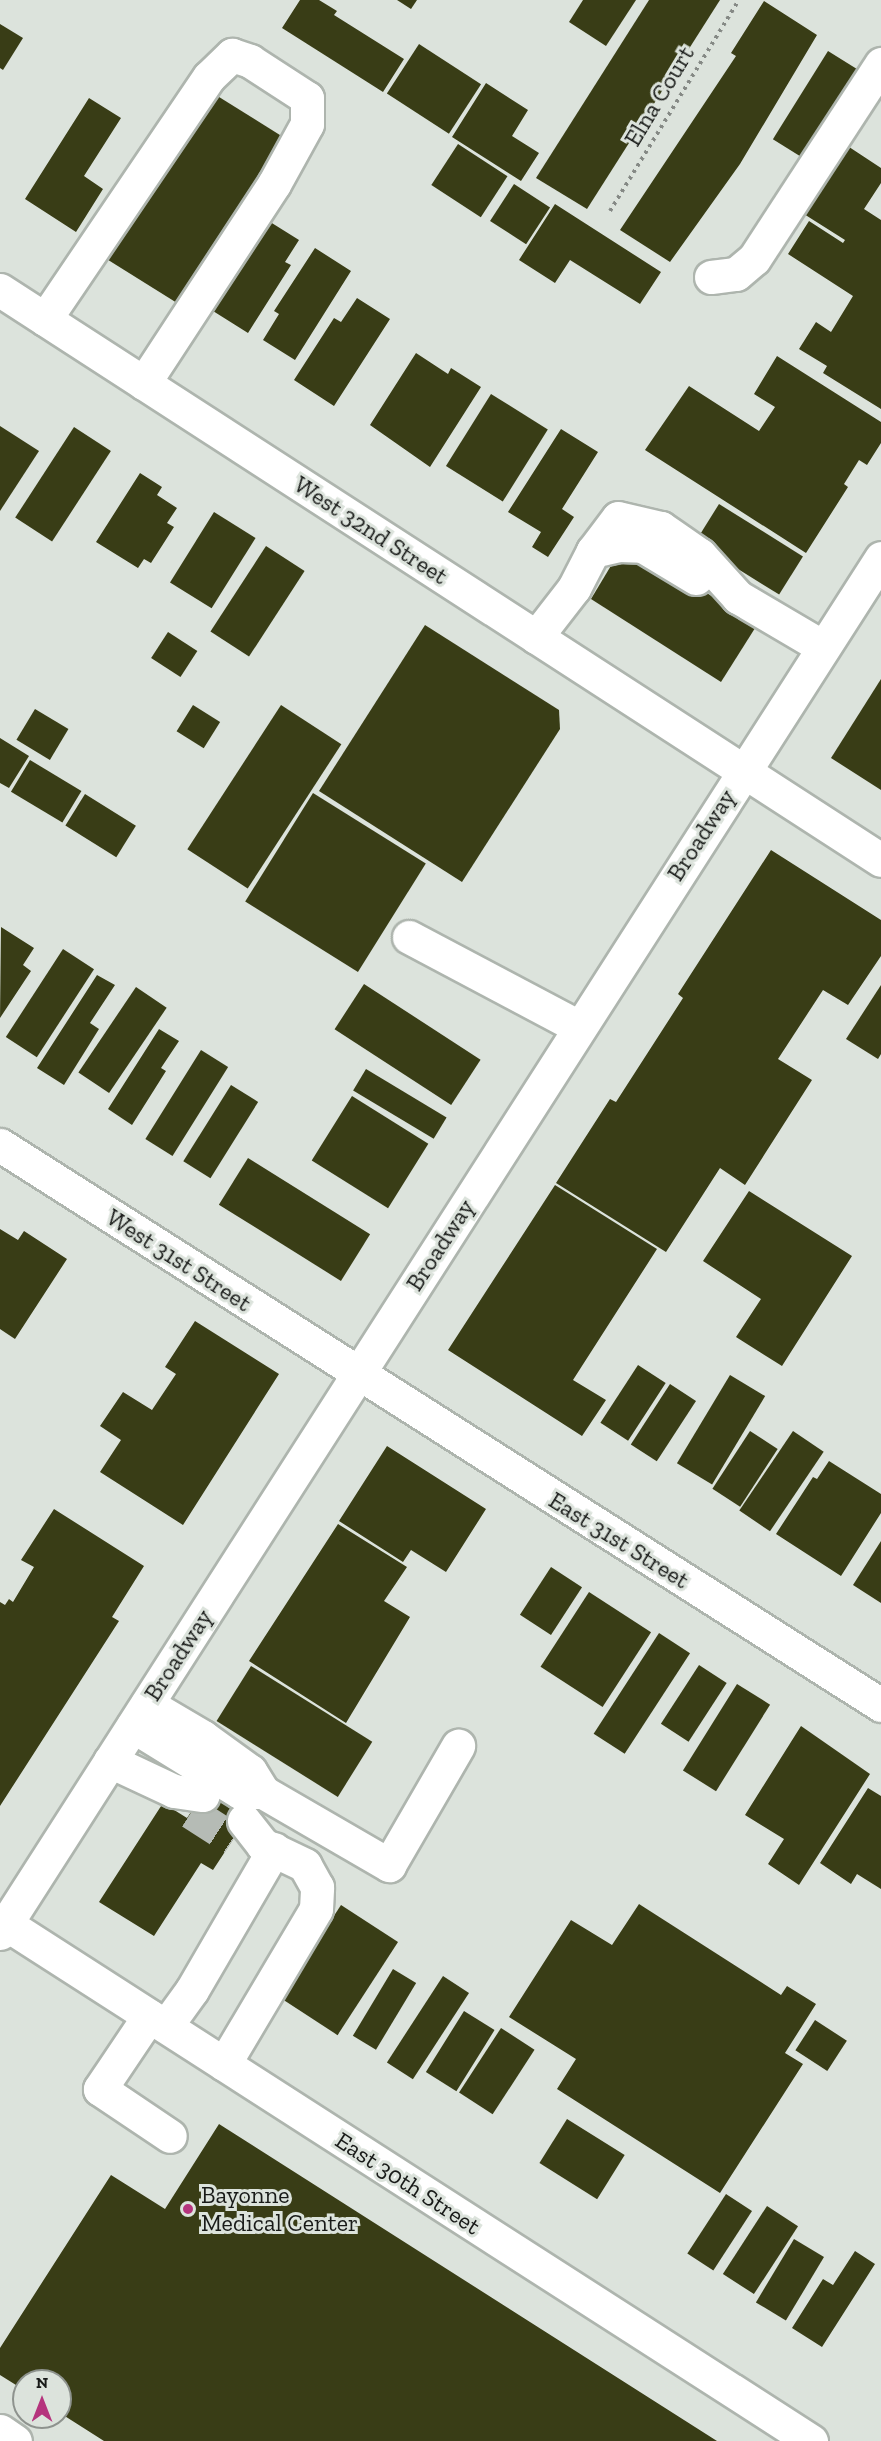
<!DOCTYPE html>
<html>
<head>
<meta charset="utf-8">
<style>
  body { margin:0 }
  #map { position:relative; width:881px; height:2441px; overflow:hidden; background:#dce3dc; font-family:"Zilla Slab",serif }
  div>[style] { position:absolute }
  .building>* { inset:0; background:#393d16; transform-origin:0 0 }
  .minor-tunnel>* { height:33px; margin-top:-16.5px; transform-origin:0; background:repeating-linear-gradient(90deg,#b5bbb5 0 33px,transparent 0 49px) }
  .path>* { height:4px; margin-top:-2px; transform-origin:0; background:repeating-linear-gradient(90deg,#858985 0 3px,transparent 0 7.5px) }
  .roads { filter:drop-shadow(2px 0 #aeb5ae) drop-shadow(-2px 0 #aeb5ae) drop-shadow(0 2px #aeb5ae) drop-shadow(0 -2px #aeb5ae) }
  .minor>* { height:33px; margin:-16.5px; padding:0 16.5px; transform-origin:16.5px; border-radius:16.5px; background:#fff }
  .dots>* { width:16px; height:16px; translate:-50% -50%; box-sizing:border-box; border:3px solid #dce3dc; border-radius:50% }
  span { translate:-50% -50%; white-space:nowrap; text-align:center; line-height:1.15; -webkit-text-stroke:6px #dce3dc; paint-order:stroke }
  .street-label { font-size:24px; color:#181a18 }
  .poi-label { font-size:24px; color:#181a18 }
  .left { translate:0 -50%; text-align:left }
  .north { position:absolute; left:12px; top:2369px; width:60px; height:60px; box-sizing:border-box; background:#dce3dc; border:2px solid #8e938e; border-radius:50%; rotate:0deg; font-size:16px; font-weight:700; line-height:24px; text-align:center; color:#181a18 }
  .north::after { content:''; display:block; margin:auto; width:21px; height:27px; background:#b5347d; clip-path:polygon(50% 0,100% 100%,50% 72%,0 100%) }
</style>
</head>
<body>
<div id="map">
  <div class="building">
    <i style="clip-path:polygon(300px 0,319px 0,337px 11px,334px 15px,404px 59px,383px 92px,282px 28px)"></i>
    <i style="clip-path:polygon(397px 0,417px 0,411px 9px)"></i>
    <i style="clip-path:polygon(583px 0,636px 0,606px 46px,569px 22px)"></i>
    <i style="clip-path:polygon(649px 0,720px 0,587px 209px,536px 178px)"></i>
    <i style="clip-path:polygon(764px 1px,817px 35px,740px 164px,670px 262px,620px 230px,736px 56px,731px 53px)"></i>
    <i style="clip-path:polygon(0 24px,23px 38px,3px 70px,0 68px)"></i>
    <i style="left:419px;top:44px;width:74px;height:59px;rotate:33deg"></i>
    <i style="left:828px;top:51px;width:44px;height:104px;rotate:32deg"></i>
    <i style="clip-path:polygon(486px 83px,528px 110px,512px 136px,539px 153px,521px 181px,452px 137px)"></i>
    <i style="left:203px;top:87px;width:101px;height:197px;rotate:32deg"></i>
    <i style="clip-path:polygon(89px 98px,121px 118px,84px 176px,103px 189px,76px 232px,25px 199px)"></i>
    <i style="clip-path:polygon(840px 141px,881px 168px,881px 183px,864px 209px,881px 220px,881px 409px,823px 373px,827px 366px,799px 349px,816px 322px,831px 332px,853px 296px,788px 254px,809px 221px,843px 243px,845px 240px,796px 209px)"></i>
    <i style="left:458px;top:144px;width:59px;height:49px;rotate:33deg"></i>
    <i style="left:514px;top:184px;width:43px;height:44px;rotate:33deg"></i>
    <i style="clip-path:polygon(555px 204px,661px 272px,640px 304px,570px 260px,555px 283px,519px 260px)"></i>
    <i style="clip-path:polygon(267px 220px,299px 240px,285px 262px,291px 265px,248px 333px,213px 311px)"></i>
    <i style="clip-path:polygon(315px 248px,351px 271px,295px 360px,263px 340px,279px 314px,274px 311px)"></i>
    <i style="clip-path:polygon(357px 298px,390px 319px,334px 406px,294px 380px,334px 318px,341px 322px)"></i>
    <i style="clip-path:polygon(416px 353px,448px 374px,451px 368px,481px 387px,430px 467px,370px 425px)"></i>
    <i style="clip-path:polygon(777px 356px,881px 422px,881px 443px,867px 465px,859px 460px,844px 484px,848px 487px,806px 553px,645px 450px,689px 386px,759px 431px,775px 407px,754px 394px)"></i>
    <i style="left:491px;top:394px;width:67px;height:85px;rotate:32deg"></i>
    <i style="clip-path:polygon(0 426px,39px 451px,0 511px)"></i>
    <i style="left:74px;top:427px;width:44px;height:108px;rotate:33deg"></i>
    <i style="clip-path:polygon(561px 429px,598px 452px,562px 509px,574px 517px,548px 557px,532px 547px,541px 532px,508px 512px)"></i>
    <i style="clip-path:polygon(140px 473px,162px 487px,157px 495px,177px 508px,167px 523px,174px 527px,151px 563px,144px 559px,138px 568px,96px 542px)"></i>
    <i style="left:719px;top:504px;width:99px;height:45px;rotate:32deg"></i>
    <i style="left:214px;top:512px;width:49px;height:83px;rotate:32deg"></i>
    <i style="left:266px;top:546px;width:46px;height:102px;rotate:33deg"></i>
    <i style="clip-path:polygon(644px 553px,757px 625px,721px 682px,591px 599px,618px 554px)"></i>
    <i style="clip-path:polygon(425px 625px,559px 710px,560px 729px,462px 882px,319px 791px)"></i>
    <i style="left:168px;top:632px;width:35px;height:31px;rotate:33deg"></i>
    <i style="clip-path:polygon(881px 679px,881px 790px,831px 758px)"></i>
    <i style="left:193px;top:705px;width:32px;height:31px;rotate:32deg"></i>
    <i style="left:281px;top:705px;width:72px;height:172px;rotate:33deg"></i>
    <i style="left:35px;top:709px;width:39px;height:36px;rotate:31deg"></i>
    <i style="clip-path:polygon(0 738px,29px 756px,9px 788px,0 783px)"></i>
    <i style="left:30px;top:760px;width:60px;height:37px;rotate:31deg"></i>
    <i style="left:313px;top:793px;width:133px;height:128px;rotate:32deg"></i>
    <i style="left:85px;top:794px;width:60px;height:37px;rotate:32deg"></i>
    <i style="clip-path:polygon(771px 850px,881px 920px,881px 956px,848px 1005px,823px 990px,778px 1059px,812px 1080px,745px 1185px,720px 1168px,666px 1252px,556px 1183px,610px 1099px,616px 1102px,683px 998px,678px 994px)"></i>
    <i style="clip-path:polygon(1px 927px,34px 948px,23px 965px,31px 971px,0 1018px)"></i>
    <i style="left:63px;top:949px;width:37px;height:105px;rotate:33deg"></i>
    <i style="clip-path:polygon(97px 975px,115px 985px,90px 1023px,99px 1029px,64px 1085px,37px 1068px)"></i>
    <i style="left:364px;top:984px;width:139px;height:54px;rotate:33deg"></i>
    <i style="clip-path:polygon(881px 985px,881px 1054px,878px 1059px,846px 1039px)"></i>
    <i style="left:136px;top:987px;width:37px;height:103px;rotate:34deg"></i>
    <i style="clip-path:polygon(159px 1029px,179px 1041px,161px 1068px,166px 1071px,132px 1125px,108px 1109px)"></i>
    <i style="left:201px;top:1050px;width:32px;height:105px;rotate:32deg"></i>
    <i style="left:366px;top:1069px;width:94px;height:25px;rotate:31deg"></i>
    <i style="left:231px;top:1085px;width:32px;height:90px;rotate:32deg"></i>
    <i style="left:352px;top:1096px;width:90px;height:76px;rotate:32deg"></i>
    <i style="left:248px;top:1158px;width:144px;height:55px;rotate:32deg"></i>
    <i style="clip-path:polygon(555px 1185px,657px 1249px,573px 1380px,606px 1400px,582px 1436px,448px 1350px)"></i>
    <i style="clip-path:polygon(749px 1191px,852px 1256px,782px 1366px,736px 1337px,761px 1299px,703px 1261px)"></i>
    <i style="clip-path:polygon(0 1229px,18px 1240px,24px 1231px,67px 1259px,15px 1339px,0 1329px)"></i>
    <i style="clip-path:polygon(195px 1321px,279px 1374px,183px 1525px,100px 1472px,121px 1440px,100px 1426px,123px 1392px,152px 1410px,176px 1374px,165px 1367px)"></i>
    <i style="left:638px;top:1365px;width:33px;height:69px;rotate:33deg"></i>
    <i style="left:730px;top:1375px;width:41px;height:103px;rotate:31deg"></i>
    <i style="left:670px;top:1384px;width:31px;height:72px;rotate:33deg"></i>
    <i style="left:750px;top:1431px;width:33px;height:69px;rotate:33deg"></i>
    <i style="left:793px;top:1431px;width:37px;height:96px;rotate:34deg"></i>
    <i style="clip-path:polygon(387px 1446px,486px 1509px,446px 1572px,411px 1550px,403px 1562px,339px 1521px)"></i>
    <i style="clip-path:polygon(829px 1461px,881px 1494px,881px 1513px,841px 1576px,776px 1534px,813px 1477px,817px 1479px)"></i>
    <i style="clip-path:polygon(54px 1509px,144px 1566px,112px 1617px,119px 1621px,0 1806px,0 1602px,5px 1605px,9px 1599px,13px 1602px,34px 1567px,21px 1560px)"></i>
    <i style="clip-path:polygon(338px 1524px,407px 1567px,384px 1601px,410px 1617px,346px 1723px,249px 1661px)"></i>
    <i style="clip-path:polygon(881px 1541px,881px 1603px,853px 1585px)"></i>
    <i style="left:551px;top:1567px;width:37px;height:57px;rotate:33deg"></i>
    <i style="left:589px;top:1592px;width:74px;height:89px;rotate:33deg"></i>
    <i style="left:659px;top:1633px;width:37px;height:120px;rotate:33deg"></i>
    <i style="left:699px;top:1665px;width:33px;height:70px;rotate:33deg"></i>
    <i style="left:251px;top:1666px;width:143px;height:65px;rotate:32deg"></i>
    <i style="left:737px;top:1684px;width:39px;height:102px;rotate:32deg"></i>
    <i style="clip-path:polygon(801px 1726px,870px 1774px,799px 1885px,768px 1864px,784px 1839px,745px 1815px)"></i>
    <i style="clip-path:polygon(209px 1785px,251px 1812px,213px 1870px,201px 1863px,154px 1936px,99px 1902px,163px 1803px,187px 1818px)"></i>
    <i style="clip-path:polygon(868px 1788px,881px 1796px,881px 1889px,857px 1874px,851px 1884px,820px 1863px)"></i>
    <i style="clip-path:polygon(639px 1904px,781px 1995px,787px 1986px,816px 2004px,785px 2053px,803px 2064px,720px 2193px,557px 2089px,576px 2059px,509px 2017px,571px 1920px,612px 1945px)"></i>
    <i style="left:341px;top:1905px;width:68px;height:111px;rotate:33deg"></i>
    <i style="left:393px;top:1969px;width:27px;height:78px;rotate:31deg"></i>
    <i style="left:443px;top:1976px;width:31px;height:103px;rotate:33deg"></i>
    <i style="left:464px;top:2011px;width:36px;height:72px;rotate:32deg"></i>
    <i style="left:815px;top:2020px;width:38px;height:36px;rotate:33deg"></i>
    <i style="left:501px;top:2028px;width:40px;height:77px;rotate:33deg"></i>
    <i style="left:567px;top:2119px;width:68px;height:52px;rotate:32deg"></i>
    <i style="clip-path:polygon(219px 2124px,717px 2441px,104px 2441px,60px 2413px,60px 2381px,24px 2381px,24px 2390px,0 2375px,0 2348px,111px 2175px,165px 2209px)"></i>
    <i style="left:726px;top:2194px;width:31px;height:71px;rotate:33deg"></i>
    <i style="left:767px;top:2206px;width:37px;height:81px;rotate:33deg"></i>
    <i style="left:794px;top:2239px;width:35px;height:74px;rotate:31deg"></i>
    <i style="clip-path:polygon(855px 2251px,875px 2264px,822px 2347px,792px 2328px,823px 2279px,833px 2285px)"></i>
  </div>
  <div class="minor-tunnel">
    <i style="left:191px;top:1812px;width:50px;rotate:32.7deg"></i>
  </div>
  <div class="path">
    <i style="left:610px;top:211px;width:247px;rotate:-58.6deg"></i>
  </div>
  <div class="roads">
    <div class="minor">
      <i style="left:711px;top:277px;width:25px;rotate:-7deg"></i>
      <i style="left:736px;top:274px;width:23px;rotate:-40deg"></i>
      <i style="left:754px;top:259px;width:233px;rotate:-56.9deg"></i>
      <i style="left:0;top:290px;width:1049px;rotate:32.9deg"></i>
      <i style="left:45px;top:319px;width:292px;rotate:-55.9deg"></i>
      <i style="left:209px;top:77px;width:32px;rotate:-44deg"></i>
      <i style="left:232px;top:55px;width:19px;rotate:18deg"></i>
      <i style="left:250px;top:61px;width:68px;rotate:33deg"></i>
      <i style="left:307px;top:98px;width:26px;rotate:90deg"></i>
      <i style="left:307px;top:124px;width:68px;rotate:118.8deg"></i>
      <i style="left:274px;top:184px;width:238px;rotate:123.2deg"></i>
      <i style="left:593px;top:551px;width:27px;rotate:-13deg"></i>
      <i style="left:619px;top:545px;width:24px;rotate:2deg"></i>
      <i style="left:643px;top:546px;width:62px;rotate:31.1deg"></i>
      <i style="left:536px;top:637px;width:62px;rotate:-52.2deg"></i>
      <i style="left:574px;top:588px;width:42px;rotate:-62.8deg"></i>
      <i style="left:593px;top:551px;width:41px;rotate:-52.9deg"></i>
      <i style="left:618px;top:518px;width:44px;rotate:13.1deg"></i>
      <i style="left:661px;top:528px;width:47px;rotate:34.7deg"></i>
      <i style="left:700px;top:555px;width:57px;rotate:47.9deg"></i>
      <i style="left:738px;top:597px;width:99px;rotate:30.5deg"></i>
      <i style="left:409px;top:937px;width:192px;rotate:27.9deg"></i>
      <i style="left:0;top:1145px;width:1044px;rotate:32.44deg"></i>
      <i style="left:147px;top:1704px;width:65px;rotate:30.5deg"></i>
      <i style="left:203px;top:1737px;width:58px;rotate:35.9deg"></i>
      <i style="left:250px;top:1771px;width:25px;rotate:58deg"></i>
      <i style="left:133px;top:1726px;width:126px;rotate:31.7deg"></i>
      <i style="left:240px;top:1792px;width:23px"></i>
      <i style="left:263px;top:1792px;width:146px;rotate:30.1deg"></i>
      <i style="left:389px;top:1865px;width:138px;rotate:-59.9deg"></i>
      <i style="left:110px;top:1761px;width:71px;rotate:25.1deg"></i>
      <i style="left:174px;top:1791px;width:29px;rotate:8deg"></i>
      <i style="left:0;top:1920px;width:964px;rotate:32.72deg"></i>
      <i style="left:0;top:1933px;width:1633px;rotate:-57.35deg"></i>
      <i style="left:149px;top:2016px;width:88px;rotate:123.9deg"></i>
      <i style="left:100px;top:2089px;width:84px;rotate:33.9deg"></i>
      <i style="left:166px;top:2026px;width:44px;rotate:-54.2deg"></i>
      <i style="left:192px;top:1990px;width:163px;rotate:-59.8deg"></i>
      <i style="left:224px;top:2064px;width:180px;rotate:-59.3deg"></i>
      <i style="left:316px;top:1909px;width:22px;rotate:-87deg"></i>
      <i style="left:317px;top:1887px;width:25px;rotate:-119deg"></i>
      <i style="left:305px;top:1865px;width:47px;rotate:-154.5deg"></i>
      <i style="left:263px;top:1845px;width:31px;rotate:-128deg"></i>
      <i style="left:0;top:2431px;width:18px;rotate:34deg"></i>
    </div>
  </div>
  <div class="dots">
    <i style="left:188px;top:2209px;background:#b5347d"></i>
  </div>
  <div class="street-label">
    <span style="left:659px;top:96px;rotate:-59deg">Elna Court</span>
    <span style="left:371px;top:530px;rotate:33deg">West 32nd Street</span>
    <span style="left:701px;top:835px;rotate:-57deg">Broadway</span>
    <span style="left:440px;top:1245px;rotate:-57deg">Broadway</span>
    <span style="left:179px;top:1260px;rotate:33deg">West 31st Street</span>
    <span style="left:619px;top:1540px;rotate:32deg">East 31st Street</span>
    <span style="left:178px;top:1655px;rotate:-57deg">Broadway</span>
    <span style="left:408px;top:2183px;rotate:33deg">East 30th Street</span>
  </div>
  <div class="poi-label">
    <span class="left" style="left:201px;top:2209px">Bayonne<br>Medical Center</span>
  </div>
  <div class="north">N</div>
</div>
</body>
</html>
